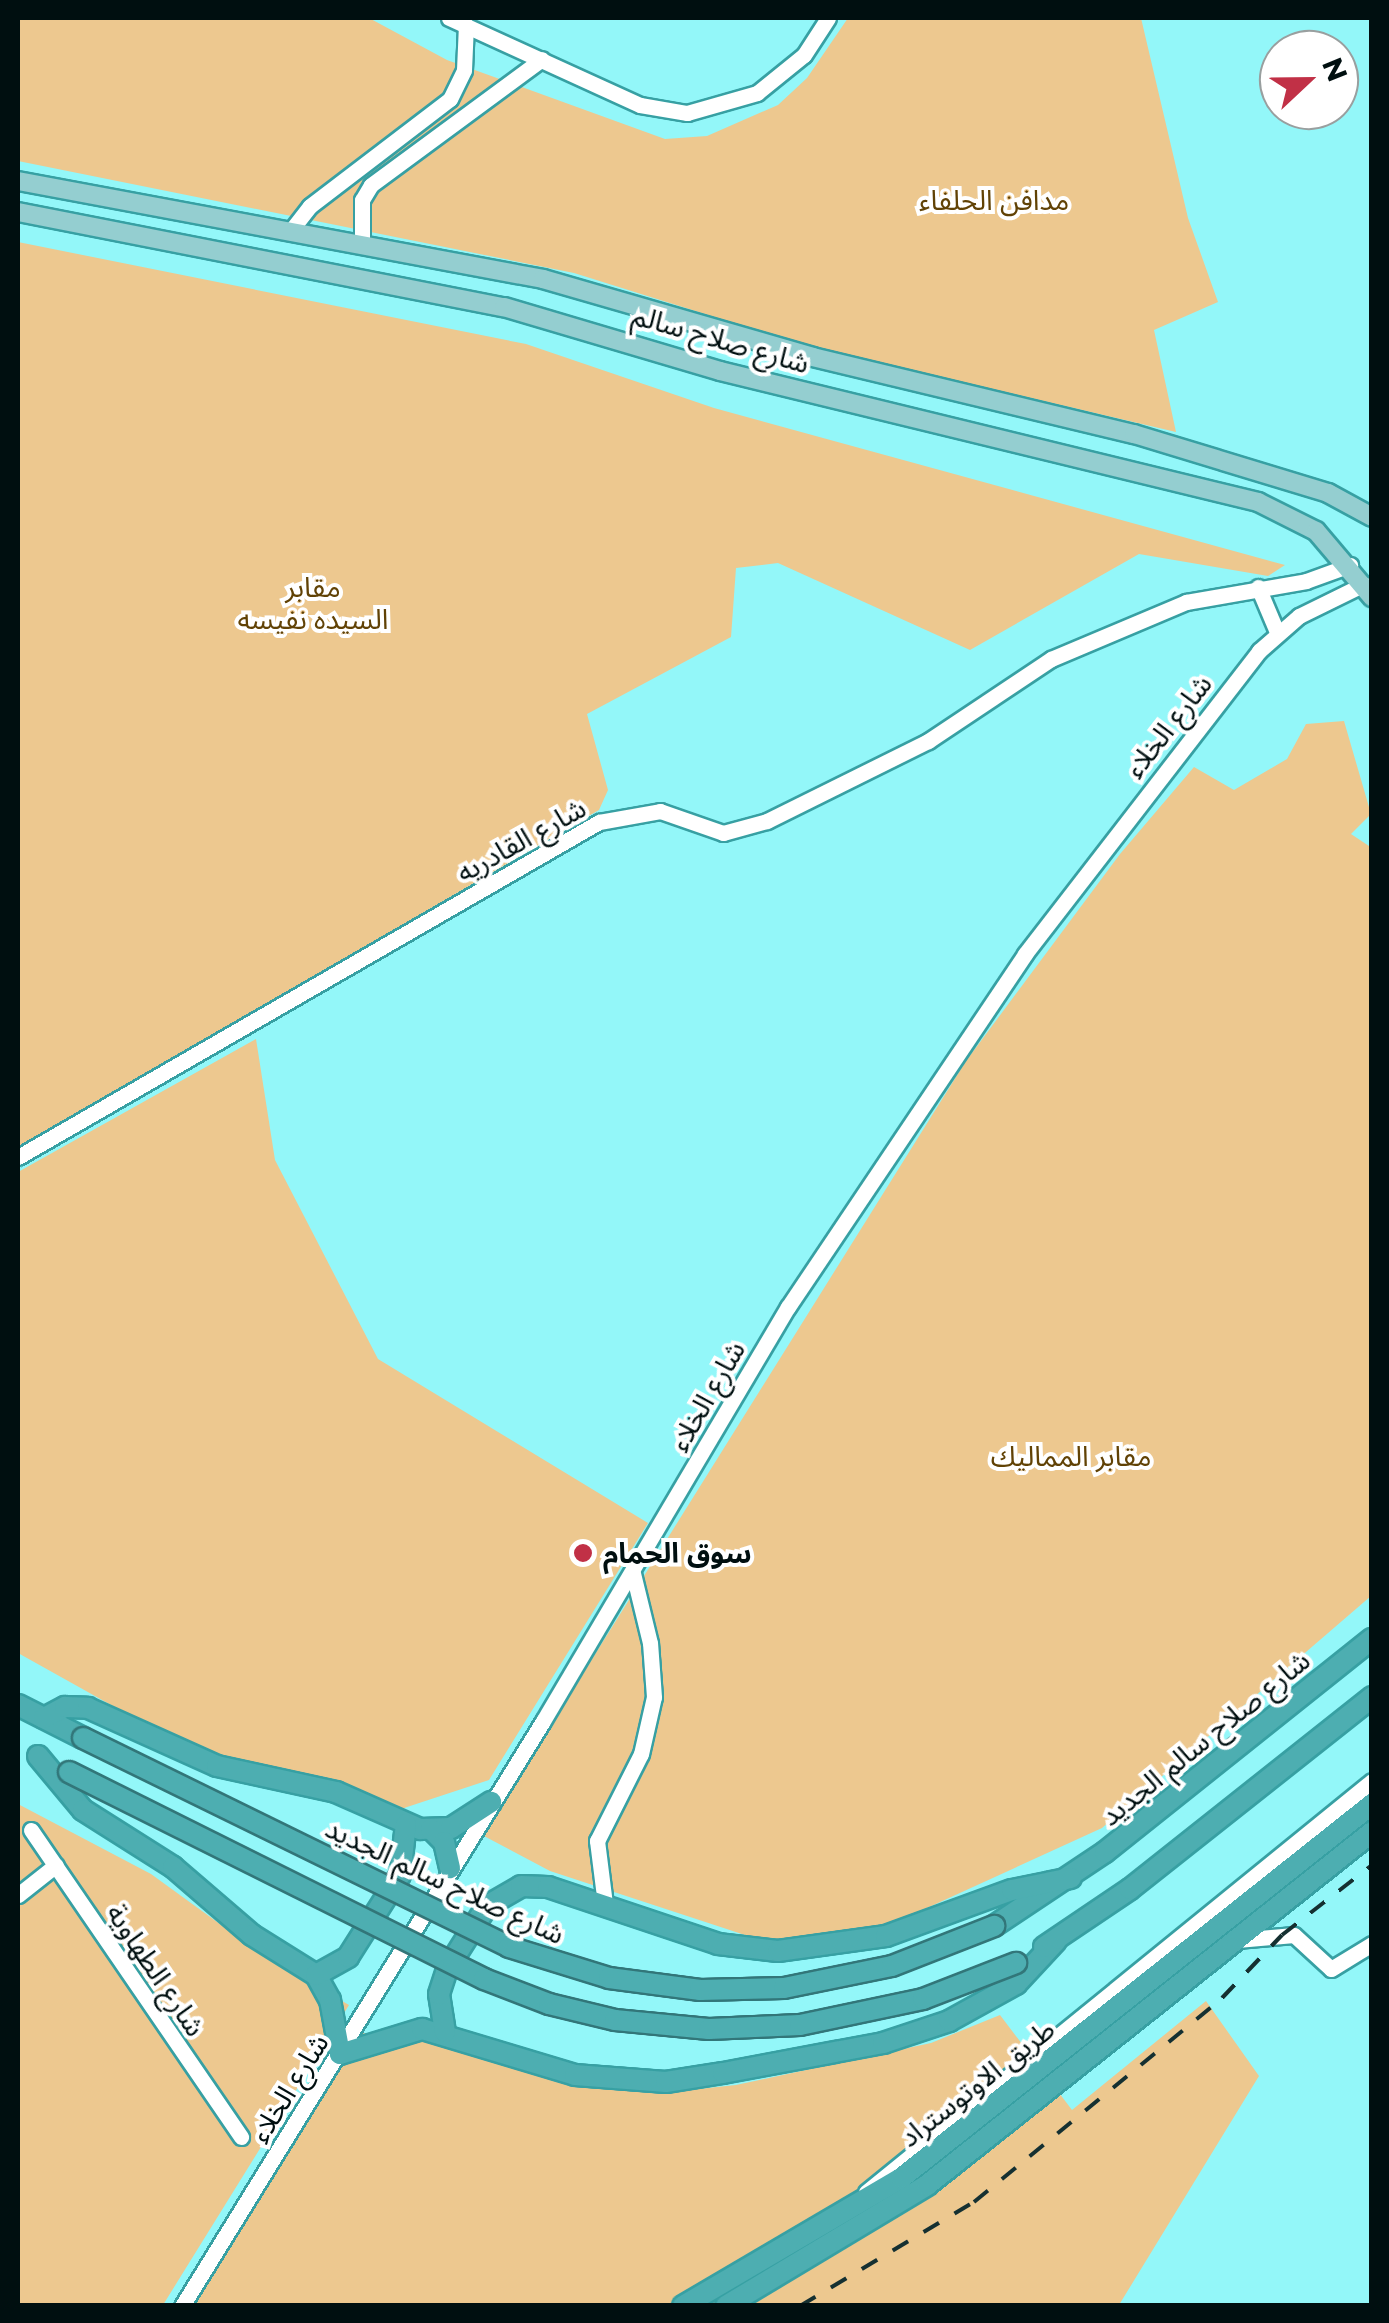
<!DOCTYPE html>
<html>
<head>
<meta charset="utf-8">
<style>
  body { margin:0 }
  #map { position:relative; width:1389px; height:2323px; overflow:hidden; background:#93f7f9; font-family:Montserrat,"Noto Sans Arabic",sans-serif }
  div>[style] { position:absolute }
  .green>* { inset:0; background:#edc88f }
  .roads { filter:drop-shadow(2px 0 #37a0a3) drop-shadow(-2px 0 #37a0a3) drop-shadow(0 2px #37a0a3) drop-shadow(0 -2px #37a0a3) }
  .secondary>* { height:15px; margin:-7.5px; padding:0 7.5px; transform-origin:7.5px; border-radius:7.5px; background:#fff }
  .primary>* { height:18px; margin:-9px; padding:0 9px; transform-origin:9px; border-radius:9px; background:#94ced0 }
  .highway>* { height:20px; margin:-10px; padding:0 10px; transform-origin:10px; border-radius:10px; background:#4daeb1 }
  .rail>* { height:4px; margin-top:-2px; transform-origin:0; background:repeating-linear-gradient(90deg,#153031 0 18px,transparent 0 36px) }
  .bridges { filter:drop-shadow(2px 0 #327679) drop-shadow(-2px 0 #327679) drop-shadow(0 2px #327679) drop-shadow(0 -2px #327679) }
  .highway-bridge>* { height:20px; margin:-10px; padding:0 10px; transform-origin:10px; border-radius:10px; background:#4daeb1 }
  .dots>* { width:28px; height:28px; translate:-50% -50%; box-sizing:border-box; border:5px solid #fff; border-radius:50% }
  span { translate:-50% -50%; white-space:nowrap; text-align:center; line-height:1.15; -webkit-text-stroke:8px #fff; paint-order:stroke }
  .park-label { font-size:28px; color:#614205 }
  .street-label { font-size:28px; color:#000f10 }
  .poi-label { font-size:28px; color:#000f10; font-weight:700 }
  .left { translate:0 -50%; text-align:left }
  .frame { position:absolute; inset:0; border:20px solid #000f10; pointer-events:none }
  .north { position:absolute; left:1259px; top:30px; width:100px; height:100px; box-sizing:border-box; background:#fff; border:2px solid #999f9f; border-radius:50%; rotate:68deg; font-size:28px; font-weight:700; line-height:40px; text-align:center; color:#000f10 }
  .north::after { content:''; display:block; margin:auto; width:35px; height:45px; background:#c13046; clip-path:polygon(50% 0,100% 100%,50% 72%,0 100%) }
</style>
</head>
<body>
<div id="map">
  <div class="green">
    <i style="clip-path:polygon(18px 18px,369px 18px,447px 60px,665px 139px,707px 136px,778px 105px,807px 78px,848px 18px,1141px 18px,1188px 218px,1218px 302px,1154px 330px,1176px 432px,801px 344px,574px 273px,18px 161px)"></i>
    <i style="clip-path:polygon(18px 242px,526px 344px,714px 408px,1285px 565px,1268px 576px,1139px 554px,970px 650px,778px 563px,736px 568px,731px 637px,587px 714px,608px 790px,599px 810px,18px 1149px)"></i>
    <i style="clip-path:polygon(1344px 721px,1371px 814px,1351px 834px,1372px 848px,1371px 1596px,1102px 1828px,905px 1918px,855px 1933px,788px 1941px,751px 1937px,550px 1871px,482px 1835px,966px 1061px,1120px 854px,1194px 767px,1234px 790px,1287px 759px,1306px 724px)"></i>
    <i style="clip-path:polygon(256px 1039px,275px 1160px,378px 1359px,648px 1523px,489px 1780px,401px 1809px,333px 1782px,236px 1765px,163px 1734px,18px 1653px,18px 1172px)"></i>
    <i style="clip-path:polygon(18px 1804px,151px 1874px,261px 1954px,349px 2005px,163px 2305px,18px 2305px)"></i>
    <i style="clip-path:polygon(1206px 2001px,1259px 2076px,1119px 2305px,191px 2306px,359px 2033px,412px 2035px,586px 2087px,661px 2093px,736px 2085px,931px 2043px,1000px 2015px,1072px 2110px)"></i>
  </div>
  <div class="roads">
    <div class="secondary">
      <i style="left:449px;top:18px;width:210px;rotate:24.5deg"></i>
      <i style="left:640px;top:105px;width:48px;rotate:9.7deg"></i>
      <i style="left:687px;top:113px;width:73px;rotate:-15.9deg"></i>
      <i style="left:757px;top:93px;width:60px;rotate:-39deg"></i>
      <i style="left:804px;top:55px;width:44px;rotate:-57deg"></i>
      <i style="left:292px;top:229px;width:29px;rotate:-52deg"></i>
      <i style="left:310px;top:206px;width:176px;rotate:-37.4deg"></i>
      <i style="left:450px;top:99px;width:32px;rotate:-64deg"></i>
      <i style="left:464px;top:70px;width:45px;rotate:-87.5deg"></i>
      <i style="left:362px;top:242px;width:42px;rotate:-90deg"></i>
      <i style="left:362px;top:200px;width:17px;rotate:-59deg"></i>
      <i style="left:371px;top:185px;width:212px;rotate:-36.4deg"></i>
      <i style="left:1258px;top:587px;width:49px;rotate:67.1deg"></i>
      <i style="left:18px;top:1157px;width:671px;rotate:-29.97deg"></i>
      <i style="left:599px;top:822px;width:62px;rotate:-10.2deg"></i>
      <i style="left:660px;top:811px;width:67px;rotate:19.2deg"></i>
      <i style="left:723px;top:833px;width:46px;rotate:-15.3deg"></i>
      <i style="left:767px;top:821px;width:180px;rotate:-26.4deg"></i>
      <i style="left:928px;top:741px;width:148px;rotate:-33.7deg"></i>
      <i style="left:1051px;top:659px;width:147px;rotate:-22.9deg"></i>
      <i style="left:1186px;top:602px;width:122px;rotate:-9.9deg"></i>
      <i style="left:1306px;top:581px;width:47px;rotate:-20deg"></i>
      <i style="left:31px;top:1830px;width:372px;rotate:55.6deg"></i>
      <i style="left:18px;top:1895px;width:48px;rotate:-38.3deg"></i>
      <i style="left:605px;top:1904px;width:64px;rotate:-97.2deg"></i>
      <i style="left:597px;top:1841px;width:97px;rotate:-63.2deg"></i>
      <i style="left:641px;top:1754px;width:58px;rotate:-77.2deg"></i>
      <i style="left:654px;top:1697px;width:54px;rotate:-94.2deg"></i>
      <i style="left:650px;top:1643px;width:72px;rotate:-103.7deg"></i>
      <i style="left:1237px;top:1940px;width:57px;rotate:-5deg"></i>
      <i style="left:1294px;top:1935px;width:50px;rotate:42.6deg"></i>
      <i style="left:1331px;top:1969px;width:48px;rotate:-31.4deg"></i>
      <i style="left:866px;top:2192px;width:652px;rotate:-39.09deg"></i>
      <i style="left:182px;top:2306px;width:687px;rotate:-58.32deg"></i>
      <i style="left:543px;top:1721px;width:481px;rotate:-59.4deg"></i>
      <i style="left:788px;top:1307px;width:425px;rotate:-56.1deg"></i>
      <i style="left:1025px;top:954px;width:383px;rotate:-52.3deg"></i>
      <i style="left:1259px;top:651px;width:53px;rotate:-41.2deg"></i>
      <i style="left:1299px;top:616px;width:72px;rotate:-26.2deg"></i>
    </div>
    <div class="primary">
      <i style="left:18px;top:181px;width:534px;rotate:10.57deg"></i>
      <i style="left:543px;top:279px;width:281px;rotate:16.1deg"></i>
      <i style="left:813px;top:357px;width:330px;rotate:13.5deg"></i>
      <i style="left:1134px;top:434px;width:203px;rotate:16.9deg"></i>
      <i style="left:1328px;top:493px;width:50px;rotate:28.6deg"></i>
      <i style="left:18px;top:212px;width:495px;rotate:11.1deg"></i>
      <i style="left:504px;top:307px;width:225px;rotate:16.5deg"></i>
      <i style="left:720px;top:371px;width:554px;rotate:13.68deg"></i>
      <i style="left:1258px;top:502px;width:65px;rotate:26.6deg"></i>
      <i style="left:1316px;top:531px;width:87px;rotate:49.7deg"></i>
    </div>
    <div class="highway">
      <i style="left:18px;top:1705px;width:73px;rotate:26.9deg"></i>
      <i style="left:44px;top:1718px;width:24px;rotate:-28deg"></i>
      <i style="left:65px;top:1707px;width:23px;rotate:2deg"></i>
      <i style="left:88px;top:1708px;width:141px;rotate:24.2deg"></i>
      <i style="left:217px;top:1766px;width:122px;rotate:12.3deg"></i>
      <i style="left:336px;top:1792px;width:92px;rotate:23.8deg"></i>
      <i style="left:420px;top:1829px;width:31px;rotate:-2deg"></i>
      <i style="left:451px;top:1828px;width:48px;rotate:-33deg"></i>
      <i style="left:38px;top:1756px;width:70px;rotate:50.2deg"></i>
      <i style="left:83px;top:1810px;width:107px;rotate:32.3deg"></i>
      <i style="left:173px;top:1867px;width:104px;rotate:40.7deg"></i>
      <i style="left:252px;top:1935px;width:75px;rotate:32deg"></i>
      <i style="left:316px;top:1975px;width:29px;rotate:61deg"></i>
      <i style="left:330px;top:2000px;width:55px;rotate:79.5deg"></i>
      <i style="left:340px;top:2054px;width:86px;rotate:-17deg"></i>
      <i style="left:422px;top:2029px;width:160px;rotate:16.7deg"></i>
      <i style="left:575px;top:2075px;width:91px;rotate:4.4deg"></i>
      <i style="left:666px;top:2082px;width:58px;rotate:-9deg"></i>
      <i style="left:723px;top:2073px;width:163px;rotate:-10.6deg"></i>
      <i style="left:883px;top:2043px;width:70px;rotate:-18.4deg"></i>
      <i style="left:949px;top:2021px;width:77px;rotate:-28.9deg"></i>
      <i style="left:1016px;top:1984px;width:59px;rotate:-47.1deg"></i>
      <i style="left:431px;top:1829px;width:18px;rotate:45deg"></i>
      <i style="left:444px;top:1842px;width:27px;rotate:77deg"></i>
      <i style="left:994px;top:1926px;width:133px;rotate:-33.7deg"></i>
      <i style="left:1105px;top:1852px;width:342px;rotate:-38.6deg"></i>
      <i style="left:1044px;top:1947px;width:104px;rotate:-34deg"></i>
      <i style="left:1130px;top:1889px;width:309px;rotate:-38.4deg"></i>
      <i style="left:316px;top:1975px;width:37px;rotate:-29deg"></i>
      <i style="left:348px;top:1957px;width:97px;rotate:-57.6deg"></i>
      <i style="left:400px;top:1875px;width:51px;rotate:-83.3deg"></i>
      <i style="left:445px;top:2032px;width:38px;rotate:-99deg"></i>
      <i style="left:439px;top:1994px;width:26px;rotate:-72deg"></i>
      <i style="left:447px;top:1969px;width:75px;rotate:-57.6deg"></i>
      <i style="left:487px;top:1906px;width:39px;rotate:-30deg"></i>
      <i style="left:521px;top:1886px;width:27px;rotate:2deg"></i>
      <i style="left:548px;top:1887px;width:179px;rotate:18.5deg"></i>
      <i style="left:718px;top:1944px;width:60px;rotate:6.7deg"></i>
      <i style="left:778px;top:1951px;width:109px;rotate:-7.9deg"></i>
      <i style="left:886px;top:1936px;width:134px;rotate:-20.1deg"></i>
      <i style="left:1012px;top:1890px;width:60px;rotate:-11.5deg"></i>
      <i style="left:683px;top:2306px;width:253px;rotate:-30.4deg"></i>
      <i style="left:901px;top:2178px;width:601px;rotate:-38.45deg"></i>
      <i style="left:726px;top:2306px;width:235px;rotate:-31deg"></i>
      <i style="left:927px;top:2185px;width:568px;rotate:-38.42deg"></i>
    </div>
  </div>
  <div class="rail">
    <i style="left:800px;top:2306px;width:203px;rotate:-30.9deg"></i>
    <i style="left:974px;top:2202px;width:321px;rotate:-39.4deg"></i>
    <i style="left:1222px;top:1998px;width:87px;rotate:-46.4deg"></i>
    <i style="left:1282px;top:1935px;width:114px;rotate:-37.9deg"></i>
  </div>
  <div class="bridges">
    <div class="highway-bridge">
      <i style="left:83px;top:1738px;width:475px;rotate:26.1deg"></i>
      <i style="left:509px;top:1947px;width:105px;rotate:17.2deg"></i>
      <i style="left:609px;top:1978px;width:92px;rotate:7.5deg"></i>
      <i style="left:700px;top:1990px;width:84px;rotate:-1.4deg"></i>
      <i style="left:784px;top:1988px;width:110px;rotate:-11.5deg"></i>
      <i style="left:892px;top:1966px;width:110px;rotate:-21.4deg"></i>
      <i style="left:69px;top:1772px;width:464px;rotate:26.5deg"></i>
      <i style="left:484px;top:1979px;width:70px;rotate:21deg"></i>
      <i style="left:549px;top:2004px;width:68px;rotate:13.6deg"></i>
      <i style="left:615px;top:2020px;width:94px;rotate:5.5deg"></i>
      <i style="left:709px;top:2029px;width:91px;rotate:-2.5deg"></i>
      <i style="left:800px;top:2025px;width:126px;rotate:-11.9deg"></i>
      <i style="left:923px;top:1999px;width:100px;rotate:-21.2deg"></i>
    </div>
  </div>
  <div class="dots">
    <i style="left:583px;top:1553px;background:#c13046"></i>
  </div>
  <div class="park-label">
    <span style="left:994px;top:200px">مدافن الحلفاء</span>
    <span style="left:313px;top:603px">مقابر<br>السيده نفيسه</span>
    <span style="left:1071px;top:1456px">مقابر المماليك</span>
  </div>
  <div class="street-label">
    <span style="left:721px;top:339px;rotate:16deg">شارع صلاح سالم</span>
    <span style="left:1168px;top:726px;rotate:-52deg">شارع الخلاء</span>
    <span style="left:521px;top:840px;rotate:-29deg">شارع القادريه</span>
    <span style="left:707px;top:1396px;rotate:-60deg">شارع الخلاء</span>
    <span style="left:1205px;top:1738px;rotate:-39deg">شارع صلاح سالم الجديد</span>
    <span style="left:445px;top:1881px;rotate:25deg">شارع صلاح سالم الجديد</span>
    <span style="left:156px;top:1970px;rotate:56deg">شارع الطهاوية</span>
    <span style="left:977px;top:2083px;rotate:-38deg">طريق الاوتوستراد</span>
    <span style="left:289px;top:2088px;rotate:-58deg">شارع الخلاء</span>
  </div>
  <div class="poi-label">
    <span class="left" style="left:603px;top:1553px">سوق الحمام</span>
  </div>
  <div class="frame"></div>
  <div class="north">N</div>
</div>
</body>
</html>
